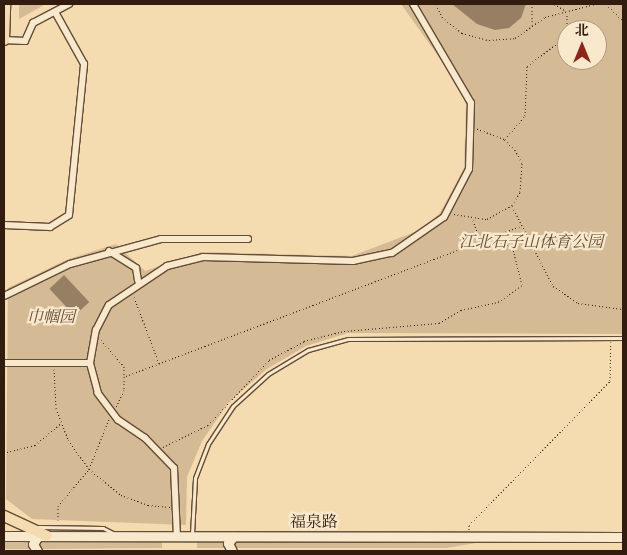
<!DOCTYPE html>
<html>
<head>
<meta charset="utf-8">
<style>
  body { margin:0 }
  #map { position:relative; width:627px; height:555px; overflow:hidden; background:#f5dbb0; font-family:Cardo,"Noto Serif SC",serif }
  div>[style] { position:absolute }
  .green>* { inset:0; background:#d4bb95; transform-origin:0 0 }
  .building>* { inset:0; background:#977f63; transform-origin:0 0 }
  .path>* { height:1px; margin-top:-0.5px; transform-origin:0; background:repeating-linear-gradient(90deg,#321c0f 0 1px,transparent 0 3.5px) }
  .roads { filter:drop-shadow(1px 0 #634c37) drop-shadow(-1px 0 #634c37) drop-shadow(0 1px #634c37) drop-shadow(0 -1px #634c37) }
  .service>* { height:3px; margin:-1.5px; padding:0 1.5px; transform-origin:1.5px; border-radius:1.5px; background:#f8e8cc }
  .minor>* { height:6px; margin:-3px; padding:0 3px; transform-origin:3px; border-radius:3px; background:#f8e8cc }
  .secondary>* { height:9px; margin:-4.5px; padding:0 4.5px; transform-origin:4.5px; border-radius:4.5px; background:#f8e8cc }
  .primary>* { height:10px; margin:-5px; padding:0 5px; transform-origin:5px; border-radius:5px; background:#f5dbb0 }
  span { translate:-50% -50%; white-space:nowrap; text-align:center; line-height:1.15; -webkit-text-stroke:4.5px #f8e8cc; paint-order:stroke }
  .park-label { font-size:16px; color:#634c37; font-style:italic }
  .street-label { font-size:16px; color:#321c0f }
  .frame { position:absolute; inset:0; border:5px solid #321c0f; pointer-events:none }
  .north { position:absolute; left:557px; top:20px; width:50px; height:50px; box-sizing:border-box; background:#f8e8cc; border:1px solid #a99680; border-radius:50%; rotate:0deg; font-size:14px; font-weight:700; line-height:20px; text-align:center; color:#321c0f }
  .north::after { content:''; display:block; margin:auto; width:18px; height:22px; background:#8f2418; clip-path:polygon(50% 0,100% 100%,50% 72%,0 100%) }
</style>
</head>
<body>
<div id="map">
  <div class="green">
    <i style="clip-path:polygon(19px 4px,46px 4px,19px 19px)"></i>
    <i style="clip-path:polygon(evenodd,401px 4px,623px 4px,623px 334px,348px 333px,306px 346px,267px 369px,229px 402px,202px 441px,187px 477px,186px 525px,32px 519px,6px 499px,8px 288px,66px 260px,116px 244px,145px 271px,202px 252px,352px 256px,420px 230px,440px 213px,464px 168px,466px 104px,461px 88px,401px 4px,567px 30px,597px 30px,597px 60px,567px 60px,567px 30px)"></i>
    <i style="left:4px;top:538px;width:27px;height:11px"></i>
    <i style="clip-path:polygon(162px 538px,162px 548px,39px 549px,37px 544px,39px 539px)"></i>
    <i style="left:197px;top:539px;width:29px;height:9px"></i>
    <i style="clip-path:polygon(234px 539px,592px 539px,592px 543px,476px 543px,446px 548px,233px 548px)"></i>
  </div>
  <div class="building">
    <i style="clip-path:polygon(452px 4px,526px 4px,521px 18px,509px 28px,495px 30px,477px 24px)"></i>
    <i style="left:64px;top:275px;width:37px;height:20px;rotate:47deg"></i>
  </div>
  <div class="path">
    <i style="left:436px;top:4px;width:14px;rotate:65deg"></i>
    <i style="left:442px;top:17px;width:26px;rotate:39deg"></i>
    <i style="left:462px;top:33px;width:28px;rotate:15deg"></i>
    <i style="left:489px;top:40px;width:26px;rotate:-4deg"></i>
    <i style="left:515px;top:38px;width:37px;rotate:-35deg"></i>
    <i style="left:545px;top:17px;width:52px;rotate:-14.6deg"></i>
    <i style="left:554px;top:4px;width:14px;rotate:30deg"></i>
    <i style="left:606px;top:4px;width:24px;rotate:45deg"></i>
    <i style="left:567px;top:12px;width:18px;rotate:90deg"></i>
    <i style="left:532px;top:25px;width:21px;rotate:-90deg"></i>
    <i style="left:505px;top:139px;width:30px;rotate:-49deg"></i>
    <i style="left:525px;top:116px;width:50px;rotate:-87.7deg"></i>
    <i style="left:527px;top:66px;width:50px;rotate:-36.9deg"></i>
    <i style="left:512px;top:206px;width:90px;rotate:62.9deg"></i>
    <i style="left:553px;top:286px;width:30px;rotate:34deg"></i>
    <i style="left:578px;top:303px;width:45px;rotate:7.6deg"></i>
    <i style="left:454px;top:214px;width:33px;rotate:9deg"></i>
    <i style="left:487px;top:219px;width:29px;rotate:-29deg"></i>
    <i style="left:512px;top:205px;width:15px;rotate:-58deg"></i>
    <i style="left:520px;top:192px;width:29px;rotate:-86deg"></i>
    <i style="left:522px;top:163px;width:15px;rotate:-118deg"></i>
    <i style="left:515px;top:150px;width:16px;rotate:-135deg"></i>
    <i style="left:504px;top:139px;width:30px;rotate:-159deg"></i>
    <i style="left:473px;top:220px;width:21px;rotate:71deg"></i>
    <i style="left:134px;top:297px;width:71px;rotate:69.3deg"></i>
    <i style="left:101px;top:340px;width:35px;rotate:49deg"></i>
    <i style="left:124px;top:366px;width:24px;rotate:90deg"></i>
    <i style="left:124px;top:390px;width:19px;rotate:115deg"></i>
    <i style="left:54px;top:369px;width:39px;rotate:87deg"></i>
    <i style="left:56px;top:408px;width:34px;rotate:69deg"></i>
    <i style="left:68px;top:440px;width:36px;rotate:54deg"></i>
    <i style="left:89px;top:469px;width:41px;rotate:39.1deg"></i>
    <i style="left:121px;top:495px;width:29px;rotate:20deg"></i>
    <i style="left:148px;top:505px;width:22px;rotate:5deg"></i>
    <i style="left:126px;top:376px;width:422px;rotate:-20.8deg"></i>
    <i style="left:163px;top:447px;width:50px;rotate:-26.1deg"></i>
    <i style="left:208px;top:425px;width:89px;rotate:-46.8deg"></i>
    <i style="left:269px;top:360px;width:40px;rotate:-28deg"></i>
    <i style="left:304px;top:341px;width:41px;rotate:-14deg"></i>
    <i style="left:344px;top:331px;width:95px;rotate:-4.8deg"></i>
    <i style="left:439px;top:323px;width:26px;rotate:-31deg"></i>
    <i style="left:461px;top:310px;width:38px;rotate:-12deg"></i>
    <i style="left:498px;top:302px;width:29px;rotate:-35deg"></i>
    <i style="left:522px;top:285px;width:36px;rotate:-104deg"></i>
    <i style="left:513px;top:250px;width:22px;rotate:-137deg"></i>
    <i style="left:7px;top:452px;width:29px;rotate:-14deg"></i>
    <i style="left:35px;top:445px;width:34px;rotate:-40deg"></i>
    <i style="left:58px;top:520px;width:14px;rotate:-90deg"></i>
    <i style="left:58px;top:506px;width:48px;rotate:-50deg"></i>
    <i style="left:89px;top:469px;width:54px;rotate:-68.2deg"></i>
    <i style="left:469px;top:530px;width:5px;rotate:-90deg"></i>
    <i style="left:469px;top:525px;width:202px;rotate:-45.6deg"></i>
    <i style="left:610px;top:381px;width:39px;rotate:-89deg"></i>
  </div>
  <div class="roads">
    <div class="service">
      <i style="left:38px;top:527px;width:65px;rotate:0.9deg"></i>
      <i style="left:103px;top:528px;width:11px;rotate:27deg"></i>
      <i style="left:192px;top:534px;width:56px;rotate:-86.9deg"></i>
      <i style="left:195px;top:478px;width:36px;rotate:-69deg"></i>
      <i style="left:208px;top:444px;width:45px;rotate:-56.7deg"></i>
      <i style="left:233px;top:406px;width:47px;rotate:-42.4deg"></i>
      <i style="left:268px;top:374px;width:47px;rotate:-31deg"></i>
      <i style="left:308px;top:350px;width:41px;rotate:-15.4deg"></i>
      <i style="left:348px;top:339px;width:275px;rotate:-0.2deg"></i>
    </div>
    <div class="minor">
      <i style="left:4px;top:40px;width:21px;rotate:3deg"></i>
      <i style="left:25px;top:41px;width:20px;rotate:-66deg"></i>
      <i style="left:33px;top:23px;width:41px;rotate:-27.8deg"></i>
      <i style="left:4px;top:225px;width:46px;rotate:2.5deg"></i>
      <i style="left:50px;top:227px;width:22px;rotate:-32deg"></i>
      <i style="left:69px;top:215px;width:152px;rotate:-84.3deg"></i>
      <i style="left:84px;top:64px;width:60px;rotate:-119.1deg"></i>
      <i style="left:109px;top:251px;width:32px;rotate:32deg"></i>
      <i style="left:136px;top:268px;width:13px;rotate:81deg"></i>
      <i style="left:4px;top:296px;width:73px;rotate:-25.9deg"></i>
      <i style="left:70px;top:264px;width:94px;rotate:-15.4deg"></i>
      <i style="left:161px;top:239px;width:87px"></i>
      <i style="left:4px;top:363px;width:86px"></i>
      <i style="left:177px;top:537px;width:69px;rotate:-92.5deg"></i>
      <i style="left:174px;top:468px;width:42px;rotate:-134deg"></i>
      <i style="left:145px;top:438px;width:32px;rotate:-146deg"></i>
      <i style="left:118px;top:420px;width:34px;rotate:-127deg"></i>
      <i style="left:98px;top:393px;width:31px;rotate:-105deg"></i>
      <i style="left:90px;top:363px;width:34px;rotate:-80deg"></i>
      <i style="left:96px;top:330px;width:28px;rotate:-63deg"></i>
      <i style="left:109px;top:305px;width:70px;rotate:-33.9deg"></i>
      <i style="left:167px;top:266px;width:37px;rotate:-14deg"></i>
      <i style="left:203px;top:257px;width:150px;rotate:1.5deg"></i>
      <i style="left:353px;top:261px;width:40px;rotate:-12deg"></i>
      <i style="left:392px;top:253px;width:63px;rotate:-34.7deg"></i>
      <i style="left:444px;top:217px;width:54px;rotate:-62.5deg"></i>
      <i style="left:469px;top:169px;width:66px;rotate:-88.3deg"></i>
      <i style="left:471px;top:103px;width:115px;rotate:-120.4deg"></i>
    </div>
    <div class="secondary">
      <i style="left:4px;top:536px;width:619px;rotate:0.09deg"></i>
      <i style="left:37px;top:551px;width:8px;rotate:-120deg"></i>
      <i style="left:33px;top:544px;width:9px;rotate:-58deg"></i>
      <i style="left:232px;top:551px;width:9px;rotate:-117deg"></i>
      <i style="left:228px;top:543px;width:8px;rotate:-50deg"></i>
    </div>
    <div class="primary">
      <i style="left:4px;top:40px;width:36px;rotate:-88deg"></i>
      <i style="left:4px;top:516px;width:47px;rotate:24.9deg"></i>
    </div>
  </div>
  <div class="park-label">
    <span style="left:531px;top:242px">江北石子山体育公园</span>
    <span style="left:51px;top:317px">巾帼园</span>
  </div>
  <div class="street-label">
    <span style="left:314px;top:522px">福泉路</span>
  </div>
  <div class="frame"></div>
  <div class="north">北</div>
</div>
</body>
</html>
